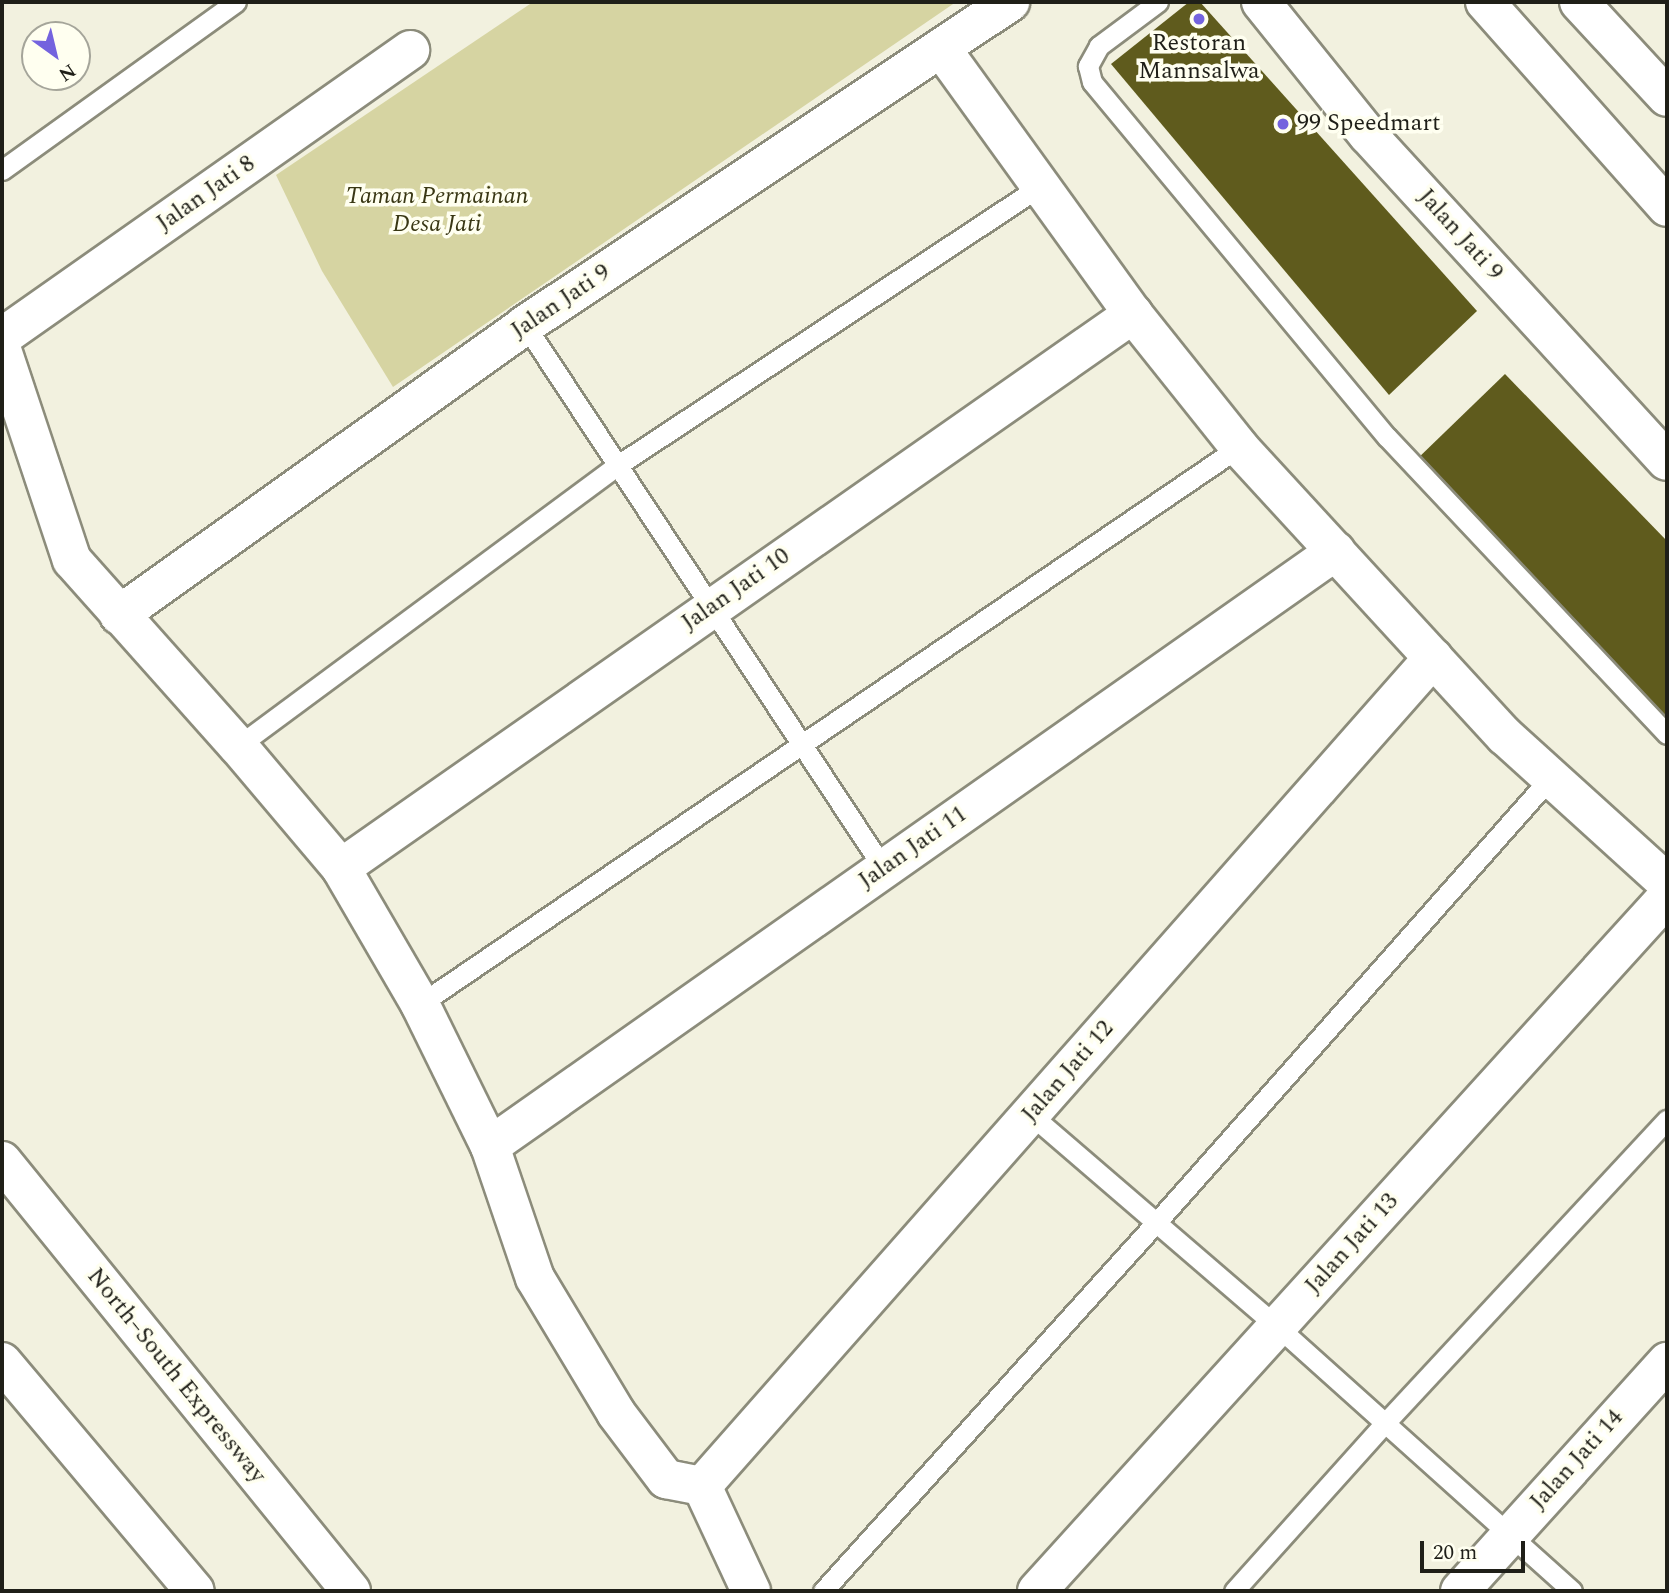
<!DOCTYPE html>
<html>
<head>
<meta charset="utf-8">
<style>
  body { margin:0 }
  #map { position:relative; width:1669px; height:1593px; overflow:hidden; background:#f2f1df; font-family:Spectral,serif }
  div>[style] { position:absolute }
  .green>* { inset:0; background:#d6d4a2 }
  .building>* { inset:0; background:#5f5b1d }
  .roads { filter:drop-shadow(2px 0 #8c8c7b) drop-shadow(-2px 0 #8c8c7b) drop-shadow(0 2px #8c8c7b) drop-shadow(0 -2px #8c8c7b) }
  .service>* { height:19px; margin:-9.5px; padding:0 9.5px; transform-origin:9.5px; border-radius:9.5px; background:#fff }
  .minor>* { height:38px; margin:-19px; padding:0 19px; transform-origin:19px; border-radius:19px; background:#fff }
  .tertiary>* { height:38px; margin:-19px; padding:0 19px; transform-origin:19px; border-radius:19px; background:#fff }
  .motorway>* { height:38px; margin:-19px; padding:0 19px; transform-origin:19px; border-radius:19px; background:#fff }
  .dots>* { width:19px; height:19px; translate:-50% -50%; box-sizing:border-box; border:4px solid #fffff0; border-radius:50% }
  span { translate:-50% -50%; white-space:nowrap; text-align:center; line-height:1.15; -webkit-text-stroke:7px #fffff0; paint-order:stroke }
  .poi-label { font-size:24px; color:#1f1f18 }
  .left { translate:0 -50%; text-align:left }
  .street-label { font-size:24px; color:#1f1f18 }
  .park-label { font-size:24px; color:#393714; font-style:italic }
  .frame { position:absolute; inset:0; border:4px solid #1f1f18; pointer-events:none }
  .north { position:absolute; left:21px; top:21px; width:70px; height:70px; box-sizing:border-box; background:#fffff0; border:2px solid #a5a59a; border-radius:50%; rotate:146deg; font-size:19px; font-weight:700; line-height:28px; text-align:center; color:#1f1f18 }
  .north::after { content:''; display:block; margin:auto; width:24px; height:32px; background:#7463de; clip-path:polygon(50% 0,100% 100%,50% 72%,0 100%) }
  .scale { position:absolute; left:1420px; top:1541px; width:105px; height:32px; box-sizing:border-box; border:4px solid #1f1f18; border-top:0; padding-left:9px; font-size:21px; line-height:24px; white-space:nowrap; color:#1f1f18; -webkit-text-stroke:5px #fffff0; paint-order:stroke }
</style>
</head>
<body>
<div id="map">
  <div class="green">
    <i style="clip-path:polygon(533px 2px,956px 2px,393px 387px,322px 271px,276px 175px)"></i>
  </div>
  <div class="building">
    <i style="clip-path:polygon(1189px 2px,1200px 2px,1477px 311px,1389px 395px,1111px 64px)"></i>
    <i style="clip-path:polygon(1505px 374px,1667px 541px,1667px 724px,1414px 462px)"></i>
  </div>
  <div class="roads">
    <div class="service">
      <i style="left:1158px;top:2px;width:74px;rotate:143.3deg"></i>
      <i style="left:1099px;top:46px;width:23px;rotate:119deg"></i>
      <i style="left:1088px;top:66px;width:16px;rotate:76deg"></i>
      <i style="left:1092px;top:82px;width:462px;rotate:50.3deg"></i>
      <i style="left:1387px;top:437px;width:408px;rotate:46.7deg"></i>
      <i style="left:2px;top:170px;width:288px;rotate:-35.7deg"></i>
      <i style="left:525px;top:325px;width:652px;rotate:56.58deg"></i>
      <i style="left:238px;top:746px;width:473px;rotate:-36.5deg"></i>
      <i style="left:618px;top:465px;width:505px;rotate:-33.44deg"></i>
      <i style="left:420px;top:1004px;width:990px;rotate:-34.22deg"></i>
      <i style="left:1030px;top:1114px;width:327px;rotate:40.7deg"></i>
      <i style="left:1278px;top:1327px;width:395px;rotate:41.9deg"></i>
      <i style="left:823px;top:1591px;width:495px;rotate:-47.9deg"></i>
      <i style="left:1155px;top:1224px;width:597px;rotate:-48.46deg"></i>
      <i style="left:1234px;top:1591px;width:226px;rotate:-48.1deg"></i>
      <i style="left:1385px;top:1423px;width:414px;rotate:-47.1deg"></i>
    </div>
    <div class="minor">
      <i style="left:1261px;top:2px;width:171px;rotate:51.2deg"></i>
      <i style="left:1368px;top:135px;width:442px;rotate:47.5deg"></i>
      <i style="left:941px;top:48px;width:328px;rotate:54.2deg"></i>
      <i style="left:1133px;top:314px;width:170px;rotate:51.4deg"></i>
      <i style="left:1239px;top:447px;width:393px;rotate:47.4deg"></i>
      <i style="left:1505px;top:736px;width:219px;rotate:42.2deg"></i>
      <i style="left:2px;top:337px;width:499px;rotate:-35.1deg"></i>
      <i style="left:2px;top:350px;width:221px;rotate:71.6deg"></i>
      <i style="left:72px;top:560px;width:249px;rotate:48.3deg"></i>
      <i style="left:238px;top:746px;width:160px;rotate:49.8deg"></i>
      <i style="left:341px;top:868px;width:157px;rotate:59.8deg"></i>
      <i style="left:420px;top:1004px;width:158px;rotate:63.8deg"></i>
      <i style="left:490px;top:1146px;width:139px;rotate:71.2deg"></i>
      <i style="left:535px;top:1278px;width:157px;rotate:59deg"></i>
      <i style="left:616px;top:1413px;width:83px;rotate:52.9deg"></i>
      <i style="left:666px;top:1479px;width:37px;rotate:11deg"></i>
      <i style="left:119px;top:615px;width:499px;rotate:-35.5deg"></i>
      <i style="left:525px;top:325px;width:583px;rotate:-33.66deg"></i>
      <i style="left:341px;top:868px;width:967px;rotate:-34.97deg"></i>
      <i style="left:490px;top:1146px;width:1034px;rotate:-35.12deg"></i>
      <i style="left:702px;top:1486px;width:1105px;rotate:-48.56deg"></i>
      <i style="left:702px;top:1486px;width:116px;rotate:65deg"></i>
      <i style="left:1037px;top:1591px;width:937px;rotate:-47.77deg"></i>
      <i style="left:1460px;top:1591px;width:309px;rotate:-47.9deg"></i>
    </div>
    <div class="tertiary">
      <i style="left:1485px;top:2px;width:274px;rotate:48.4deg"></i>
      <i style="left:1579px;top:2px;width:129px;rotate:47.2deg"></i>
    </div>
    <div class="motorway">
      <i style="left:2px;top:1161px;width:554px;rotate:50.94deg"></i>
      <i style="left:2px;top:1362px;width:299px;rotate:49.9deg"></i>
    </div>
  </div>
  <div class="dots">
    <i style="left:1199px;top:19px;background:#7463de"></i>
    <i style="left:1283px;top:124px;background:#7463de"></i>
  </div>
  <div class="poi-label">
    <span style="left:1199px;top:58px">Restoran<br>Mannsalwa</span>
    <span class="left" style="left:1297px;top:124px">99 Speedmart</span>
  </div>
  <div class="street-label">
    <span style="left:206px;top:194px;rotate:-35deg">Jalan Jati 8</span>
    <span style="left:1460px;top:235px;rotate:48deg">Jalan Jati 9</span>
    <span style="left:561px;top:302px;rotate:-34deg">Jalan Jati 9</span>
    <span style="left:736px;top:590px;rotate:-35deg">Jalan Jati 10</span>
    <span style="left:913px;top:848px;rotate:-35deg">Jalan Jati 11</span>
    <span style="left:1068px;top:1072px;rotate:-49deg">Jalan Jati 12</span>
    <span style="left:1352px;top:1244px;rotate:-48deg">Jalan Jati 13</span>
    <span style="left:176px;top:1376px;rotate:51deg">North–South Expressway</span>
    <span style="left:1577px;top:1460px;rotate:-48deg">Jalan Jati 14</span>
  </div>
  <div class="park-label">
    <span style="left:437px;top:211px">Taman Permainan<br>Desa Jati</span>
  </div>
  <div class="frame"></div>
  <div class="north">N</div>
  <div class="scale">20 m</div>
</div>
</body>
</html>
